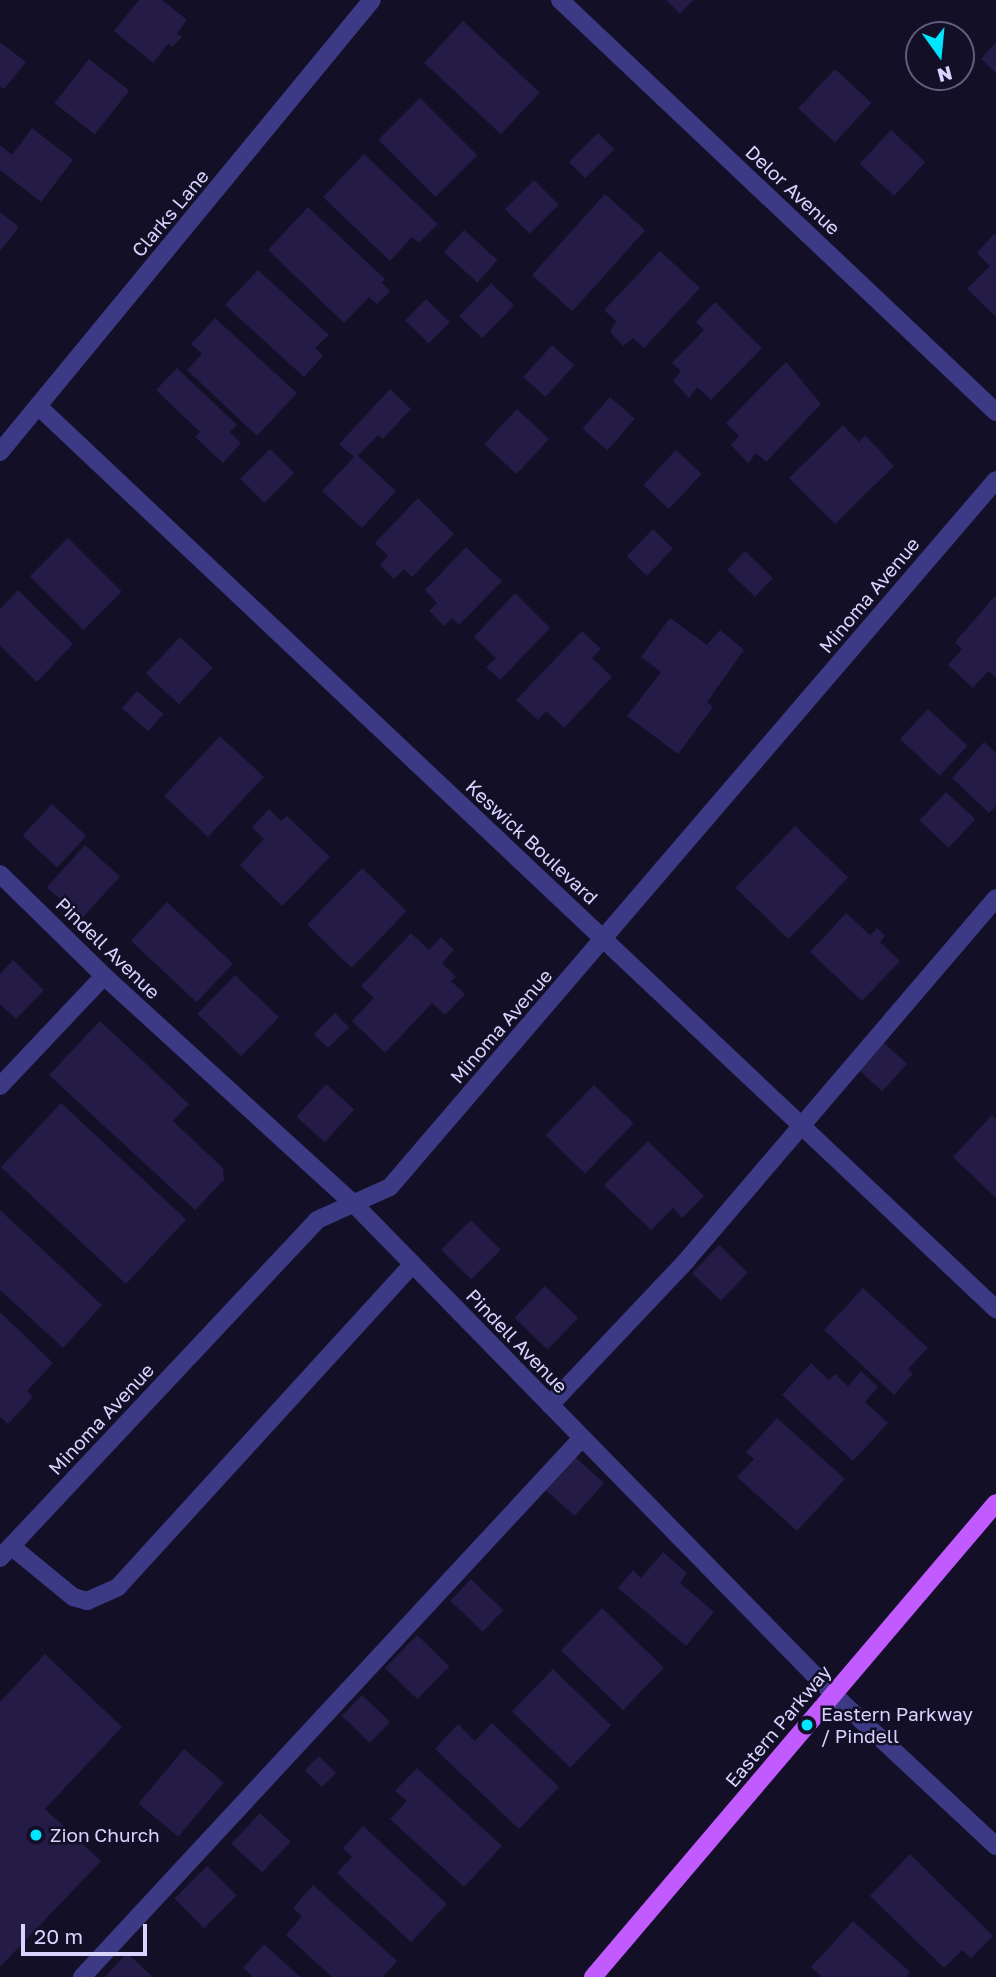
<!DOCTYPE html>
<html>
<head>
<meta charset="utf-8">
<style>
  body { margin:0 }
  #map { position:relative; width:996px; height:1977px; overflow:hidden; background:#130f26; font-family:"Golos Text",sans-serif }
  div>[style] { position:absolute }
  .building>* { inset:0; background:#241b47; transform-origin:0 0 }
  .service>* { height:18px; margin:-9px; padding:0 9px; transform-origin:9px; border-radius:9px; background:#3d3a85 }
  .minor>* { height:18px; margin:-9px; padding:0 9px; transform-origin:9px; border-radius:9px; background:#3d3a85 }
  .tertiary>* { height:18px; margin:-9px; padding:0 9px; transform-origin:9px; border-radius:9px; background:#3d3a85 }
  .primary>* { height:18px; margin:-9px; padding:0 9px; transform-origin:9px; border-radius:9px; background:#c25bff }
  .dots>* { width:19px; height:19px; translate:-50% -50%; box-sizing:border-box; border:4px solid #130f26; border-radius:50% }
  span { translate:-50% -50%; white-space:nowrap; text-align:center; line-height:1.15; -webkit-text-stroke:5px #130f26; paint-order:stroke }
  .street-label { font-size:19px; color:#d9d4ff }
  .poi-label { font-size:19px; color:#d9d4ff }
  .left { translate:0 -50%; text-align:left }
  .north { position:absolute; left:905px; top:21px; width:70px; height:70px; box-sizing:border-box; background:#130f26; border:2px solid #625e7d; border-radius:50%; rotate:165deg; font-size:19px; font-weight:700; line-height:28px; text-align:center; color:#d9d4ff }
  .north::after { content:''; display:block; margin:auto; width:24px; height:32px; background:#00e5ff; clip-path:polygon(50% 0,100% 100%,50% 72%,0 100%) }
  .scale { position:absolute; left:21px; top:1924px; width:126px; height:32px; box-sizing:border-box; border:4px solid #d9d4ff; border-top:0; padding-left:9px; font-size:21px; line-height:24px; white-space:nowrap; color:#d9d4ff; -webkit-text-stroke:5px #130f26; paint-order:stroke }
</style>
</head>
<body>
<div id="map">
  <div class="building">
    <i style="clip-path:polygon(139px 0,162px 0,187px 20px,177px 33px,182px 37px,172px 47px,168px 44px,153px 63px,114px 31px)"></i>
    <i style="clip-path:polygon(666px 0,693px 0,680px 14px)"></i>
    <i style="left:463px;top:21px;width:105px;height:57px;rotate:43deg"></i>
    <i style="clip-path:polygon(0 42px,26px 62px,4px 89px,0 86px)"></i>
    <i style="clip-path:polygon(996px 42px,996px 73px,981px 59px)"></i>
    <i style="left:89px;top:59px;width:51px;height:56px;rotate:38deg"></i>
    <i style="left:835px;top:69px;width:50px;height:54px;rotate:43deg"></i>
    <i style="left:420px;top:98px;width:81px;height:59px;rotate:45deg"></i>
    <i style="clip-path:polygon(32px 128px,73px 160px,41px 202px,0 170px,0 145px,12px 155px)"></i>
    <i style="left:891px;top:130px;width:47px;height:46px;rotate:43deg"></i>
    <i style="left:598px;top:133px;width:23px;height:41px;rotate:45deg"></i>
    <i style="clip-path:polygon(364px 154px,438px 224px,419px 243px,412px 237px,390px 261px,323px 197px)"></i>
    <i style="left:534px;top:180px;width:35px;height:41px;rotate:45deg"></i>
    <i style="left:605px;top:194px;width:54px;height:109px;rotate:42deg"></i>
    <i style="clip-path:polygon(308px 207px,385px 279px,382px 283px,390px 291px,377px 304px,369px 297px,344px 323px,268px 250px)"></i>
    <i style="clip-path:polygon(0 212px,19px 227px,0 251px)"></i>
    <i style="left:464px;top:230px;width:45px;height:30px;rotate:42deg"></i>
    <i style="clip-path:polygon(994px 234px,996px 236px,996px 317px,967px 289px,990px 266px,977px 253px)"></i>
    <i style="clip-path:polygon(660px 251px,700px 288px,644px 348px,633px 338px,623px 346px,610px 332px,616px 321px,604px 310px)"></i>
    <i style="clip-path:polygon(258px 270px,329px 335px,315px 348px,323px 356px,304px 377px,225px 305px)"></i>
    <i style="left:491px;top:283px;width:32px;height:46px;rotate:44deg"></i>
    <i style="left:426px;top:299px;width:33px;height:30px;rotate:44deg"></i>
    <i style="clip-path:polygon(715px 302px,762px 348px,711px 400px,697px 387px,689px 398px,673px 381px,681px 371px,672px 363px,704px 330px,696px 322px)"></i>
    <i style="clip-path:polygon(215px 318px,297px 393px,257px 436px,187px 370px,202px 354px,191px 344px)"></i>
    <i style="left:552px;top:345px;width:30px;height:43px;rotate:42deg"></i>
    <i style="clip-path:polygon(786px 362px,821px 404px,766px 462px,756px 453px,748px 463px,731px 445px,739px 436px,726px 423px)"></i>
    <i style="clip-path:polygon(177px 368px,237px 425px,230px 432px,241px 443px,223px 463px,195px 437px,200px 432px,156px 390px)"></i>
    <i style="clip-path:polygon(390px 389px,411px 409px,383px 439px,378px 435px,358px 456px,396px 491px,362px 528px,322px 491px,354px 457px,339px 444px)"></i>
    <i style="left:610px;top:397px;width:33px;height:42px;rotate:41deg"></i>
    <i style="left:517px;top:409px;width:44px;height:48px;rotate:43deg"></i>
    <i style="clip-path:polygon(843px 425px,859px 442px,865px 435px,894px 466px,835px 524px,789px 478px)"></i>
    <i style="left:270px;top:449px;width:34px;height:42px;rotate:45deg"></i>
    <i style="left:676px;top:450px;width:35px;height:48px;rotate:43deg"></i>
    <i style="clip-path:polygon(418px 498px,454px 534px,412px 577px,404px 569px,394px 579px,380px 565px,388px 556px,375px 543px)"></i>
    <i style="left:653px;top:529px;width:28px;height:38px;rotate:44deg"></i>
    <i style="left:68px;top:538px;width:76px;height:54px;rotate:45deg"></i>
    <i style="clip-path:polygon(466px 547px,502px 581px,459px 625px,452px 618px,444px 626px,429px 611px,437px 603px,425px 590px)"></i>
    <i style="left:745px;top:551px;width:39px;height:26px;rotate:44deg"></i>
    <i style="clip-path:polygon(18px 590px,73px 644px,37px 682px,0 646px,0 609px)"></i>
    <i style="clip-path:polygon(515px 593px,550px 628px,500px 680px,486px 667px,496px 658px,474px 637px)"></i>
    <i style="clip-path:polygon(996px 595px,996px 678px,988px 671px,973px 688px,948px 665px,962px 649px,955px 642px)"></i>
    <i style="clip-path:polygon(670px 618px,707px 645px,720px 630px,744px 650px,707px 702px,713px 707px,678px 754px,627px 716px,661px 672px,641px 657px)"></i>
    <i style="clip-path:polygon(582px 631px,601px 649px,592px 658px,612px 677px,564px 728px,546px 711px,538px 720px,516px 700px)"></i>
    <i style="left:180px;top:637px;width:45px;height:50px;rotate:43deg"></i>
    <i style="left:137px;top:691px;width:35px;height:23px;rotate:41deg"></i>
    <i style="left:928px;top:709px;width:54px;height:41px;rotate:43deg"></i>
    <i style="left:220px;top:736px;width:60px;height:82px;rotate:43deg"></i>
    <i style="clip-path:polygon(984px 742px,996px 753px,996px 806px,989px 813px,952px 778px)"></i>
    <i style="left:946px;top:792px;width:40px;height:39px;rotate:43deg"></i>
    <i style="left:52px;top:804px;width:47px;height:43px;rotate:43deg"></i>
    <i style="clip-path:polygon(269px 809px,281px 821px,287px 816px,330px 857px,282px 906px,240px 865px,264px 839px,252px 827px)"></i>
    <i style="left:795px;top:826px;width:74px;height:86px;rotate:44deg"></i>
    <i style="left:85px;top:845px;width:47px;height:57px;rotate:42deg"></i>
    <i style="left:362px;top:868px;width:62px;height:79px;rotate:44deg"></i>
    <i style="left:167px;top:902px;width:90px;height:53px;rotate:43deg"></i>
    <i style="clip-path:polygon(846px 913px,870px 935px,877px 928px,885px 936px,880px 942px,900px 961px,862px 1001px,810px 952px)"></i>
    <i style="clip-path:polygon(411px 933px,429px 950px,441px 937px,454px 950px,442px 963px,456px 977px,451px 981px,465px 994px,445px 1015px,432px 1003px,385px 1053px,352px 1021px,374px 998px,361px 986px)"></i>
    <i style="clip-path:polygon(13px 960px,44px 990px,16px 1019px,0 1004px,0 974px)"></i>
    <i style="left:235px;top:975px;width:61px;height:54px;rotate:44deg"></i>
    <i style="left:335px;top:1013px;width:20px;height:30px;rotate:45deg"></i>
    <i style="clip-path:polygon(100px 1021px,189px 1104px,173px 1121px,223px 1168px,224px 1180px,195px 1210px,49px 1075px)"></i>
    <i style="left:884px;top:1043px;width:31px;height:37px;rotate:42deg"></i>
    <i style="left:326px;top:1084px;width:38px;height:44px;rotate:42deg"></i>
    <i style="left:594px;top:1085px;width:55px;height:70px;rotate:44deg"></i>
    <i style="left:61px;top:1103px;width:171px;height:88px;rotate:43deg"></i>
    <i style="clip-path:polygon(992px 1115px,996px 1119px,996px 1198px,953px 1157px)"></i>
    <i style="clip-path:polygon(648px 1141px,704px 1196px,682px 1218px,673px 1208px,651px 1230px,604px 1185px)"></i>
    <i style="clip-path:polygon(0 1210px,102px 1305px,63px 1348px,0 1290px)"></i>
    <i style="left:471px;top:1220px;width:42px;height:42px;rotate:45deg"></i>
    <i style="left:719px;top:1245px;width:40px;height:39px;rotate:44deg"></i>
    <i style="left:545px;top:1286px;width:46px;height:44px;rotate:44deg"></i>
    <i style="clip-path:polygon(863px 1288px,928px 1348px,908px 1369px,913px 1374px,894px 1395px,824px 1330px)"></i>
    <i style="clip-path:polygon(0 1312px,53px 1363px,27px 1391px,33px 1397px,8px 1424px,0 1417px)"></i>
    <i style="clip-path:polygon(811px 1363px,829px 1380px,835px 1374px,848px 1386px,861px 1371px,878px 1387px,865px 1402px,888px 1423px,853px 1461px,782px 1395px)"></i>
    <i style="clip-path:polygon(777px 1418px,845px 1479px,797px 1531px,737px 1477px,754px 1459px,746px 1452px)"></i>
    <i style="left:575px;top:1457px;width:39px;height:44px;rotate:42deg"></i>
    <i style="clip-path:polygon(663px 1552px,687px 1573px,680px 1583px,714px 1612px,686px 1646px,618px 1588px,633px 1570px,641px 1578px)"></i>
    <i style="left:471px;top:1579px;width:45px;height:30px;rotate:44deg"></i>
    <i style="left:602px;top:1608px;width:86px;height:59px;rotate:44deg"></i>
    <i style="left:417px;top:1635px;width:45px;height:46px;rotate:44deg"></i>
    <i style="clip-path:polygon(45px 1654px,122px 1727px,45px 1809px,101px 1861px,0 1967px,0 1702px)"></i>
    <i style="left:553px;top:1669px;width:81px;height:59px;rotate:44deg"></i>
    <i style="left:362px;top:1695px;width:39px;height:29px;rotate:44deg"></i>
    <i style="clip-path:polygon(492px 1723px,559px 1787px,519px 1829px,435px 1749px,458px 1724px,475px 1741px)"></i>
    <i style="left:184px;top:1749px;width:52px;height:71px;rotate:40deg"></i>
    <i style="left:319px;top:1756px;width:24px;height:20px;rotate:45deg"></i>
    <i style="clip-path:polygon(417px 1768px,502px 1846px,464px 1887px,390px 1819px,407px 1801px,395px 1791px)"></i>
    <i style="left:260px;top:1813px;width:42px;height:42px;rotate:43deg"></i>
    <i style="clip-path:polygon(363px 1826px,447px 1904px,411px 1942px,337px 1873px,352px 1857px,343px 1848px)"></i>
    <i style="clip-path:polygon(910px 1854px,993px 1936px,971px 1958px,962px 1950px,944px 1968px,870px 1896px)"></i>
    <i style="left:207px;top:1866px;width:42px;height:46px;rotate:45deg"></i>
    <i style="clip-path:polygon(313px 1885px,397px 1961px,383px 1977px,332px 1977px,286px 1935px,302px 1916px,293px 1908px)"></i>
    <i style="clip-path:polygon(853px 1921px,910px 1972px,906px 1977px,822px 1977px,811px 1967px)"></i>
    <i style="clip-path:polygon(264px 1944px,300px 1977px,253px 1977px,243px 1968px)"></i>
    <i style="clip-path:polygon(127px 1953px,153px 1977px,105px 1977px)"></i>
  </div>
  <div class="service">
    <i style="left:0;top:1086px;width:151px;rotate:-46.6deg"></i>
    <i style="left:550px;top:1405px;width:198px;rotate:-46.6deg"></i>
    <i style="left:686px;top:1261px;width:477px;rotate:-49.5deg"></i>
    <i style="left:11px;top:1546px;width:80px;rotate:39.4deg"></i>
    <i style="left:73px;top:1597px;width:15px;rotate:16deg"></i>
    <i style="left:87px;top:1601px;width:34px;rotate:-24deg"></i>
    <i style="left:118px;top:1587px;width:437px;rotate:-47.6deg"></i>
  </div>
  <div class="minor">
    <i style="left:560px;top:0;width:600px;rotate:43.38deg"></i>
    <i style="left:38px;top:406px;width:1317px;rotate:43.31deg"></i>
    <i style="left:0;top:874px;width:146px;rotate:44.4deg"></i>
    <i style="left:104px;top:976px;width:337px;rotate:42.4deg"></i>
    <i style="left:353px;top:1203px;width:687px;rotate:45.65deg"></i>
    <i style="left:833px;top:1694px;width:223px;rotate:43deg"></i>
    <i style="left:0;top:1558px;width:463px;rotate:-46.8deg"></i>
    <i style="left:317px;top:1220px;width:80px;rotate:-24.3deg"></i>
    <i style="left:390px;top:1187px;width:931px;rotate:-49.4deg"></i>
    <i style="left:82px;top:1977px;width:735px;rotate:-47.15deg"></i>
  </div>
  <div class="tertiary">
    <i style="left:0;top:452px;width:585px;rotate:-50.55deg"></i>
  </div>
  <div class="primary">
    <i style="left:593px;top:1977px;width:622px;rotate:-49.63deg"></i>
  </div>
  <div class="dots">
    <i style="left:807px;top:1725px;background:#00e5ff"></i>
    <i style="left:36px;top:1835px;background:#00e5ff"></i>
  </div>
  <div class="street-label">
    <span style="left:793px;top:190px;rotate:43deg">Delor Avenue</span>
    <span style="left:170px;top:213px;rotate:-50deg">Clarks Lane</span>
    <span style="left:869px;top:595px;rotate:-50deg">Minoma Avenue</span>
    <span style="left:532px;top:842px;rotate:43deg">Keswick Boulevard</span>
    <span style="left:108px;top:948px;rotate:44deg">Pindell Avenue</span>
    <span style="left:501px;top:1026px;rotate:-49deg">Minoma Avenue</span>
    <span style="left:517px;top:1341px;rotate:46deg">Pindell Avenue</span>
    <span style="left:101px;top:1419px;rotate:-47deg">Minoma Avenue</span>
    <span style="left:778px;top:1726px;rotate:-50deg">Eastern Parkway</span>
  </div>
  <div class="poi-label">
    <span class="left" style="left:821px;top:1725px">Eastern Parkway<br>/ Pindell</span>
    <span class="left" style="left:50px;top:1835px">Zion Church</span>
  </div>
  <div class="north">N</div>
  <div class="scale">20 m</div>
</div>
</body>
</html>
